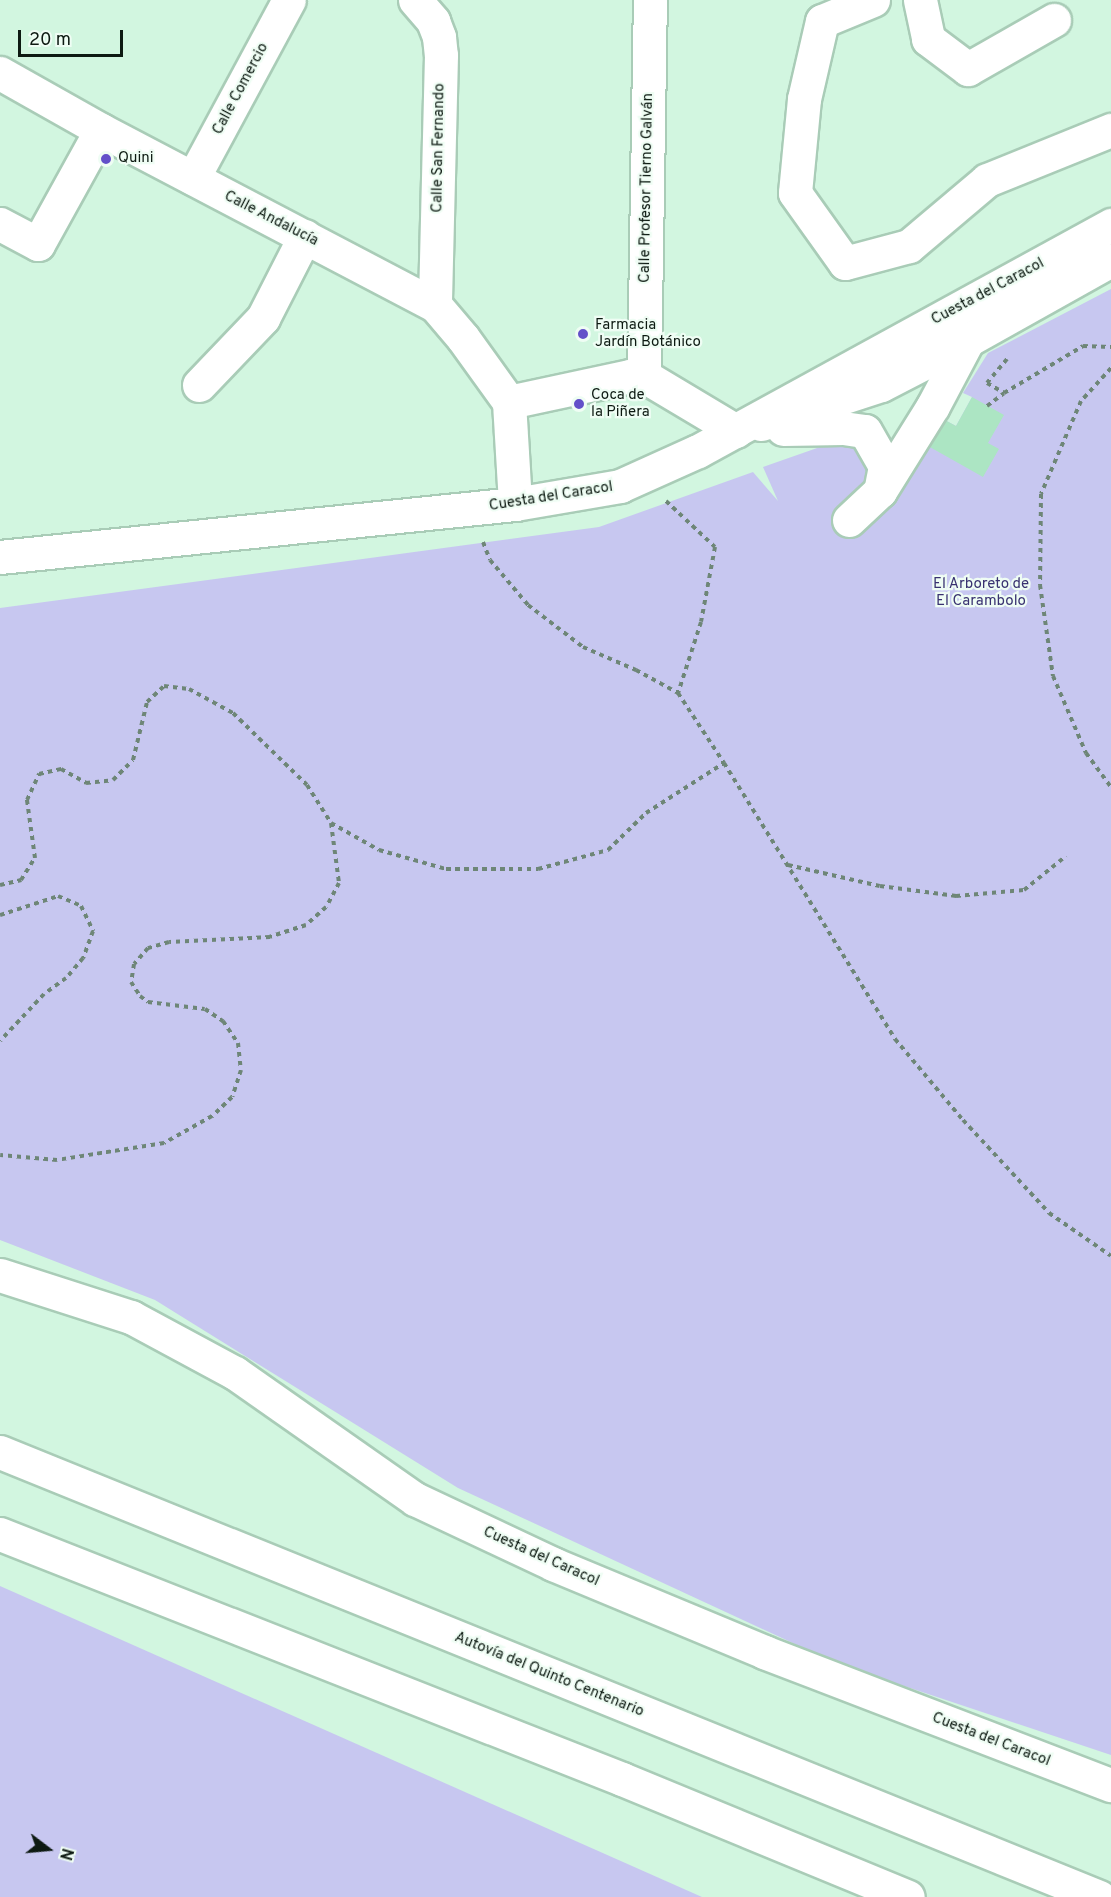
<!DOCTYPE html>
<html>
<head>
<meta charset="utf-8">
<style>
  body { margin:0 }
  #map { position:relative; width:1111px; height:1897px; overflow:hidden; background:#d2f6e0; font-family:Overpass,sans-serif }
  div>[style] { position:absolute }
  .green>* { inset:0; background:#c7c7f0 }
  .building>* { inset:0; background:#ace5c3 }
  .path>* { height:4px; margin-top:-2px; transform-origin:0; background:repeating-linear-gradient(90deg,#6e8677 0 4.5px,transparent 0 9px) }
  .roads { filter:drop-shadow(2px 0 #a9ccb7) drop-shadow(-2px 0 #a9ccb7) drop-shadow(0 2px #a9ccb7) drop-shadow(0 -2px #a9ccb7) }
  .minor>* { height:33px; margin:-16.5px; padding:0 16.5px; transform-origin:16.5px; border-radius:16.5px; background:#fff }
  .major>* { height:33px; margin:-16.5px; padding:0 16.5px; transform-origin:16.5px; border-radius:16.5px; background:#fff }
  .highway>* { height:33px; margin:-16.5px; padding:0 16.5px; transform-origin:16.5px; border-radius:16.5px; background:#fff }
  .dots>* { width:16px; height:16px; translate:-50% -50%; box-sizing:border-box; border:3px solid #effdf4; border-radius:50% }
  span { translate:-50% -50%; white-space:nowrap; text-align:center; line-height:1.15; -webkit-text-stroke:4.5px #effdf4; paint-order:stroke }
  .street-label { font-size:15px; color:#0d1a12 }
  .poi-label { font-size:15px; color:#0d1a12 }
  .left { translate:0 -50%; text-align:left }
  .park-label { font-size:15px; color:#393271 }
  .north { position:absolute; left:18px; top:1819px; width:60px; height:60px; -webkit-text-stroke:4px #effdf4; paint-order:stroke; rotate:106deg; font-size:16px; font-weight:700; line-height:24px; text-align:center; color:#0d1a12 }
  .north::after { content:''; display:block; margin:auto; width:21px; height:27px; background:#0d1a12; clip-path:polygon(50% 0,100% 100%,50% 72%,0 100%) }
  .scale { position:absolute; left:18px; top:30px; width:105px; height:27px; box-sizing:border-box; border:3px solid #0d1a12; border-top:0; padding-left:8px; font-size:18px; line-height:21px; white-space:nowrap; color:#0d1a12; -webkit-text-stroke:4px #effdf4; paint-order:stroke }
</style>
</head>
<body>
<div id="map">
  <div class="green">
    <i style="clip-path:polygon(1111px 289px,1111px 1755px,838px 1664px,458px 1488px,155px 1300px,0 1240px,0 608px,599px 527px,753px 472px,778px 501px,763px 467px,820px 447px,857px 444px,928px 445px,943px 419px,956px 426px,972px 397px,963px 393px,988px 353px)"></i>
    <i style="clip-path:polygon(0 1586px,702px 1897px,0 1897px)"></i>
  </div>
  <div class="building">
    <i style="clip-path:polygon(972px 397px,1004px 415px,988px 443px,999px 449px,983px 477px,928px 446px,943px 419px,956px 426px)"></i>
  </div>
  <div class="path">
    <i style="left:1007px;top:359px;width:31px;rotate:130deg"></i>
    <i style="left:987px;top:383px;width:20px;rotate:30deg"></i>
    <i style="left:1004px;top:393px;width:92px;rotate:-30.7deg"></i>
    <i style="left:1083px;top:346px;width:28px;rotate:2deg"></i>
    <i style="left:1111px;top:368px;width:45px;rotate:132.3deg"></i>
    <i style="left:1081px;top:401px;width:101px;rotate:113.3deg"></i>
    <i style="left:1041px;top:494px;width:91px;rotate:90.6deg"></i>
    <i style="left:1040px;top:585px;width:92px;rotate:81.9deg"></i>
    <i style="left:1053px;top:676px;width:84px;rotate:66.8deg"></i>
    <i style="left:1086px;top:753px;width:42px;rotate:53.7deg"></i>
    <i style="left:987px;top:406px;width:21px;rotate:-37deg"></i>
    <i style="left:666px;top:501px;width:67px;rotate:43.2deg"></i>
    <i style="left:715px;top:547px;width:76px;rotate:100.6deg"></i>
    <i style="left:701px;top:622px;width:75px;rotate:107.9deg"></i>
    <i style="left:483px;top:542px;width:19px;rotate:69deg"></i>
    <i style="left:490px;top:560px;width:59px;rotate:49.8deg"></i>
    <i style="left:528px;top:605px;width:69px;rotate:37.4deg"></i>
    <i style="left:583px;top:647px;width:58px;rotate:23.5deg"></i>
    <i style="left:636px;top:670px;width:48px;rotate:28.7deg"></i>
    <i style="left:678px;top:693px;width:84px;rotate:56.7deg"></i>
    <i style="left:724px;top:763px;width:325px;rotate:58.2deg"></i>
    <i style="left:895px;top:1039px;width:106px;rotate:50deg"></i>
    <i style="left:963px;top:1120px;width:127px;rotate:47.2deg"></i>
    <i style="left:1049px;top:1213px;width:75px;rotate:34.7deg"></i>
    <i style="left:331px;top:823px;width:55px;rotate:29.4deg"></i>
    <i style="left:379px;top:850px;width:70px;rotate:15.8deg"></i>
    <i style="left:446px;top:869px;width:92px"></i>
    <i style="left:538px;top:869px;width:73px;rotate:-15.2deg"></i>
    <i style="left:608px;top:850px;width:53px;rotate:-44.2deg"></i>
    <i style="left:646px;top:813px;width:93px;rotate:-32.7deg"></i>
    <i style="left:788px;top:865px;width:94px;rotate:12.9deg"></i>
    <i style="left:880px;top:886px;width:77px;rotate:7.5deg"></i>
    <i style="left:956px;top:896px;width:68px;rotate:-5deg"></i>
    <i style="left:1024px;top:890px;width:54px;rotate:-39deg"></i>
    <i style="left:0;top:885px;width:22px;rotate:-13deg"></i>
    <i style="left:21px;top:880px;width:26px;rotate:-58deg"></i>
    <i style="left:35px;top:858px;width:59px;rotate:-97.9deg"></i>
    <i style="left:27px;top:800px;width:29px;rotate:-65deg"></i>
    <i style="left:39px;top:774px;width:23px;rotate:-13deg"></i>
    <i style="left:61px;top:769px;width:29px;rotate:29deg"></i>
    <i style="left:86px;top:783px;width:27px;rotate:-6deg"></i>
    <i style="left:113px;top:780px;width:28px;rotate:-45deg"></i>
    <i style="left:133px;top:760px;width:60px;rotate:-76.4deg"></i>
    <i style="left:147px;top:702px;width:23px;rotate:-43deg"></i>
    <i style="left:164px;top:686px;width:25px;rotate:7deg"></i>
    <i style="left:189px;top:689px;width:50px;rotate:28.6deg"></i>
    <i style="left:233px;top:713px;width:103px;rotate:44.2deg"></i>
    <i style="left:307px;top:785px;width:45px;rotate:57.7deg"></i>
    <i style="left:331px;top:823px;width:61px;rotate:82.4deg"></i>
    <i style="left:339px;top:883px;width:27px;rotate:118deg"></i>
    <i style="left:326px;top:907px;width:27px;rotate:138deg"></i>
    <i style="left:306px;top:925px;width:38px;rotate:162deg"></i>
    <i style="left:270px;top:937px;width:101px;rotate:177.2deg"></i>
    <i style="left:169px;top:942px;width:22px;rotate:164deg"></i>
    <i style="left:148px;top:948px;width:21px;rotate:131deg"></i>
    <i style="left:134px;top:964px;width:18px;rotate:99deg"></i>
    <i style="left:131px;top:982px;width:17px;rotate:57deg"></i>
    <i style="left:140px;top:996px;width:10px;rotate:37deg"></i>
    <i style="left:148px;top:1002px;width:57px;rotate:7deg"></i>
    <i style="left:205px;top:1009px;width:22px;rotate:34deg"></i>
    <i style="left:223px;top:1021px;width:27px;rotate:56deg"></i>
    <i style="left:238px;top:1043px;width:27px;rotate:84deg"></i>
    <i style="left:241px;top:1070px;width:28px;rotate:108deg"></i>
    <i style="left:232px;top:1097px;width:28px;rotate:136deg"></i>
    <i style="left:212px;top:1116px;width:55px;rotate:150.6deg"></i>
    <i style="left:164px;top:1143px;width:108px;rotate:171deg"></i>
    <i style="left:57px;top:1160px;width:57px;rotate:-175deg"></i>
    <i style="left:0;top:915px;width:61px;rotate:-18.1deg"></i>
    <i style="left:58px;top:896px;width:25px;rotate:23deg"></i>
    <i style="left:81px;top:906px;width:28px;rotate:64deg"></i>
    <i style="left:93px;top:931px;width:29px;rotate:110deg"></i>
    <i style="left:83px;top:958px;width:26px;rotate:130deg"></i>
    <i style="left:66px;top:978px;width:27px;rotate:144deg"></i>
    <i style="left:44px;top:994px;width:64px;rotate:133.1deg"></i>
  </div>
  <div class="roads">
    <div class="minor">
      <i style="left:415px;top:0;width:28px;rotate:49deg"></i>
      <i style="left:433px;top:21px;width:17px;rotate:69deg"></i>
      <i style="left:439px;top:37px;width:18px;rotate:84deg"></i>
      <i style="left:441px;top:55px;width:250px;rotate:91.4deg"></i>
      <i style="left:873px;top:0;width:55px;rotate:157.6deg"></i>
      <i style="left:822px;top:21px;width:80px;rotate:103deg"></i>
      <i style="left:804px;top:99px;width:94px;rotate:95.5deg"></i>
      <i style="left:795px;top:193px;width:86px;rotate:54.5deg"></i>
      <i style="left:845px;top:263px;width:66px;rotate:-14.9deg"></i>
      <i style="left:909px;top:246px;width:102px;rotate:-40.2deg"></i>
      <i style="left:987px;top:180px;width:134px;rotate:-22deg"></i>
      <i style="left:920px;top:0;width:40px;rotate:78deg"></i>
      <i style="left:928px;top:39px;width:50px;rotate:36.9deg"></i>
      <i style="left:968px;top:69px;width:99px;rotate:-29.7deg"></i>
      <i style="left:0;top:73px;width:116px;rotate:29.4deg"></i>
      <i style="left:101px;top:130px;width:377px;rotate:27.7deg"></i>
      <i style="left:435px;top:305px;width:43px;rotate:49.7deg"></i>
      <i style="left:463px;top:338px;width:79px;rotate:54.3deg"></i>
      <i style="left:193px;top:178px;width:202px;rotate:-61.7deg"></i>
      <i style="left:0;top:224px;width:43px;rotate:27.8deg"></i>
      <i style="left:38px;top:244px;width:130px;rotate:-61.1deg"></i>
      <i style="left:644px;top:376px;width:376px;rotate:-89.1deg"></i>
      <i style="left:199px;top:385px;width:93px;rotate:-46.3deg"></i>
      <i style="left:263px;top:318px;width:92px;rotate:-62.9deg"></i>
      <i style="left:509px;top:402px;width:124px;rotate:-12.1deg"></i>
      <i style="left:630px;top:376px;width:14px"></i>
      <i style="left:644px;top:376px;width:107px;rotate:30.9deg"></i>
      <i style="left:509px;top:402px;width:102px;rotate:86.6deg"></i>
      <i style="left:761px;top:424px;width:126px;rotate:-18deg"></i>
      <i style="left:881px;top:385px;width:98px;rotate:-27.3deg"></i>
      <i style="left:968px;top:340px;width:164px;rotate:-29.2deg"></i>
      <i style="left:783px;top:429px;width:60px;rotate:-1deg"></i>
      <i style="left:843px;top:428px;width:22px;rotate:8deg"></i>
      <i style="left:865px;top:431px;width:40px;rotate:60.3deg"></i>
      <i style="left:885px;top:466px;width:25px;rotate:101deg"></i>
      <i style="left:849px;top:520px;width:42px;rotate:-43.1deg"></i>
      <i style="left:880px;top:491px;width:100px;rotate:-58.1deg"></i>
      <i style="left:933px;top:406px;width:75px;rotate:-62.1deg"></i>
    </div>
    <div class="major">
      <i style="left:0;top:557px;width:518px;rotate:-5.88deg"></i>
      <i style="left:515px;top:504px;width:107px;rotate:-9.7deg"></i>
      <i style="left:620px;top:486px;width:85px;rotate:-24.2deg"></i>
      <i style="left:698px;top:451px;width:471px;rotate:-28.7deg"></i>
      <i style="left:0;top:1275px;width:138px;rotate:17.8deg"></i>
      <i style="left:131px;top:1317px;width:118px;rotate:28.3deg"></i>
      <i style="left:235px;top:1373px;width:220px;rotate:35deg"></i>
      <i style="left:415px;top:1499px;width:153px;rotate:25.2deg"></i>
      <i style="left:553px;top:1564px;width:229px;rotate:22.6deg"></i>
      <i style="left:764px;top:1652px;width:372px;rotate:21deg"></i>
    </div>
    <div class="highway">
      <i style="left:0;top:1452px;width:1186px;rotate:22.04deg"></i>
      <i style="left:0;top:1534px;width:669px;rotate:21.5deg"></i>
      <i style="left:622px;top:1779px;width:309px;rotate:22.4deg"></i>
    </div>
  </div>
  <div class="dots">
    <i style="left:106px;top:159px;background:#6350c9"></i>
    <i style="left:583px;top:334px;background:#6350c9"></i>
    <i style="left:579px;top:404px;background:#6350c9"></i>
  </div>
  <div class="street-label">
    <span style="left:241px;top:89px;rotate:-62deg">Calle Comercio</span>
    <span style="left:439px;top:148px;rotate:-89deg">Calle San Fernando</span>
    <span style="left:647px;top:188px;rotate:-89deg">Calle Profesor Tierno Galván</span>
    <span style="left:271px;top:219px;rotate:27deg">Calle Andalucía</span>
    <span style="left:988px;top:292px;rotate:-28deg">Cuesta del Caracol</span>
    <span style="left:551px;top:497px;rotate:-9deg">Cuesta del Caracol</span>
    <span style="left:541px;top:1557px;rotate:24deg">Cuesta del Caracol</span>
    <span style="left:549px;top:1675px;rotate:22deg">Autovía del Quinto Centenario</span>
    <span style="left:991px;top:1740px;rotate:21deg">Cuesta del Caracol</span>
  </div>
  <div class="poi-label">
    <span class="left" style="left:118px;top:159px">Quini</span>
    <span class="left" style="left:595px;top:334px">Farmacia<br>Jardín Botánico</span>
    <span class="left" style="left:591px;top:404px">Coca de<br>la Piñera</span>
  </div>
  <div class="park-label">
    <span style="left:981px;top:593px">El Arboreto de<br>El Carambolo</span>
  </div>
  <div class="north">N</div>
  <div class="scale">20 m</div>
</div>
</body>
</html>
